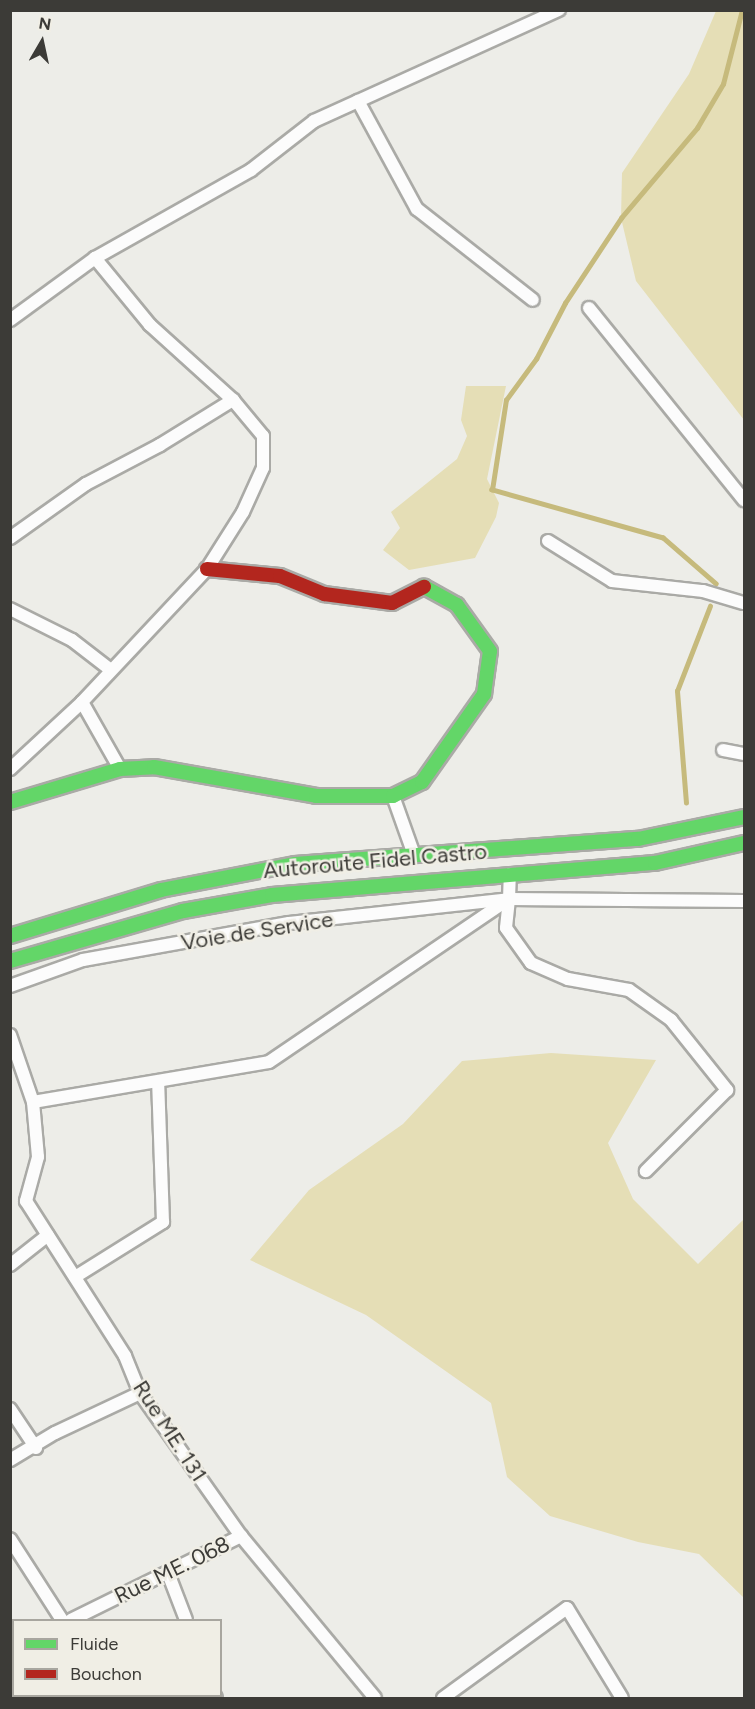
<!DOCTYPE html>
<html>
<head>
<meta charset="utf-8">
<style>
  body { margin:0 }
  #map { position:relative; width:755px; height:1709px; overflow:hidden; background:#edede8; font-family:Figtree,sans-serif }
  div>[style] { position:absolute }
  .green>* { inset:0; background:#e5deb6 }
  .stream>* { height:4.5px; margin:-2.25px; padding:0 2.25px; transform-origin:2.25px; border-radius:2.25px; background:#c6ba7c }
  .roads { filter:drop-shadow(2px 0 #aaaaa6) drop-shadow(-2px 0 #aaaaa6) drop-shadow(0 2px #aaaaa6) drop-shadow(0 -2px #aaaaa6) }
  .street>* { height:12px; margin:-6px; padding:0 6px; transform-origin:6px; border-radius:6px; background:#fcfcfc }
  .fast>* { height:14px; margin:-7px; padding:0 7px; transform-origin:7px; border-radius:7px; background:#63d668 }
  .jam>* { height:14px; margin:-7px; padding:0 7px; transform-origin:7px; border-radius:7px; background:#b3261e }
  span { translate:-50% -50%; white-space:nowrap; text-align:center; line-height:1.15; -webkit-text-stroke:5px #f0eee5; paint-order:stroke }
  .street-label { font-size:22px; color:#3c3b37 }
  .frame { position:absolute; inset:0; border:12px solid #3c3b37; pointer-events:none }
  .legend { position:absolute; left:12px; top:1619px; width:210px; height:78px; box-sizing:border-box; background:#f0eee5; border:2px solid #a8a69f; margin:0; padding:8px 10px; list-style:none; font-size:18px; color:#3c3b37 }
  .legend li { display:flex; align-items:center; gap:12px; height:30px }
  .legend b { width:30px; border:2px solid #a8a69f }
  .north { position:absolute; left:12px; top:12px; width:60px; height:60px; -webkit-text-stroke:4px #f0eee5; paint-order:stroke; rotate:9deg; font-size:16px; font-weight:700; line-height:24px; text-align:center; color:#3c3b37 }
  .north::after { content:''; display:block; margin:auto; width:21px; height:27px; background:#3c3b37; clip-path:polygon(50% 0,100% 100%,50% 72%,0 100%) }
</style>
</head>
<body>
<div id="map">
  <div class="green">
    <i style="clip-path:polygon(716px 11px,744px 11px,744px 420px,636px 281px,621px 218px,622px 173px,689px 74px)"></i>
    <i style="clip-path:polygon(466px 386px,506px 386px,487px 479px,499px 503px,496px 517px,475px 558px,409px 570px,383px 550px,400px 528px,391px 512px,457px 459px,467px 436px,461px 420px)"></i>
    <i style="clip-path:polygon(551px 1053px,656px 1060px,608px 1143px,633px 1199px,698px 1264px,744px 1219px,744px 1598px,699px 1554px,638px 1542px,550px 1516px,507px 1477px,491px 1403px,366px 1315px,250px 1260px,309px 1190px,403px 1124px,462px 1061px)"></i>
  </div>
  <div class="stream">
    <i style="left:716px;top:584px;width:70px;rotate:-139deg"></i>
    <i style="left:663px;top:538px;width:178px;rotate:-164.3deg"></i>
    <i style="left:492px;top:490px;width:91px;rotate:-81.2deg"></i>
    <i style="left:506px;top:400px;width:51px;rotate:-53.8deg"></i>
    <i style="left:536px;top:359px;width:63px;rotate:-62.6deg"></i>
    <i style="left:565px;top:303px;width:102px;rotate:-56.6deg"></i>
    <i style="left:621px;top:218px;width:118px;rotate:-49.8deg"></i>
    <i style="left:697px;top:128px;width:51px;rotate:-59.4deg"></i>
    <i style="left:723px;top:84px;width:76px;rotate:-75.6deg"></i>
    <i style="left:686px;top:803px;width:112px;rotate:-94.6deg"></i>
    <i style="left:677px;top:691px;width:91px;rotate:-68.8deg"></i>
  </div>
  <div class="roads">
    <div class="street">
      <i style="left:358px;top:101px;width:123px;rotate:61.4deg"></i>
      <i style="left:417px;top:209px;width:147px;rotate:38.1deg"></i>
      <i style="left:589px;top:308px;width:247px;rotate:51.1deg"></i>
      <i style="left:10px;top:320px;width:105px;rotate:-36.1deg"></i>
      <i style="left:95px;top:258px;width:179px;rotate:-29.4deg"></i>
      <i style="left:251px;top:170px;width:80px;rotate:-37.9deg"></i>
      <i style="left:314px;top:121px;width:269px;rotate:-24.4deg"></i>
      <i style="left:10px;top:538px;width:93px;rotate:-35.4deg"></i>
      <i style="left:86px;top:484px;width:84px;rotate:-27.8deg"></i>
      <i style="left:160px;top:445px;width:86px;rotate:-31.7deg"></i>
      <i style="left:548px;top:541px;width:75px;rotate:32deg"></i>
      <i style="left:612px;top:581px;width:92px;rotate:6.3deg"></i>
      <i style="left:703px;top:591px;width:42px;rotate:16.7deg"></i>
      <i style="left:10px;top:609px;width:69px;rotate:26.6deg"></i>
      <i style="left:72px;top:640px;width:49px;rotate:37.6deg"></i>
      <i style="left:82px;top:702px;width:77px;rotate:60.4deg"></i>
      <i style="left:723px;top:750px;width:21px;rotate:11deg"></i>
      <i style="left:10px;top:769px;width:98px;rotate:-42.9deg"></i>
      <i style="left:82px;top:702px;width:183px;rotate:-46.8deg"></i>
      <i style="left:207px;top:569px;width:67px;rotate:-57.7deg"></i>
      <i style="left:243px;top:512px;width:48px;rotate:-65.6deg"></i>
      <i style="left:263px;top:468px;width:32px;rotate:-90deg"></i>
      <i style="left:263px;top:436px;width:47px;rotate:-129.8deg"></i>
      <i style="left:233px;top:400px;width:112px;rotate:-137.9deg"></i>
      <i style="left:150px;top:325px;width:87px;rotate:-129.4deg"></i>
      <i style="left:393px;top:796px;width:63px;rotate:70.4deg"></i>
      <i style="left:509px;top:899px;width:29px;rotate:96deg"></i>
      <i style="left:506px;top:928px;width:43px;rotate:54.5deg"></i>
      <i style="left:531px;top:963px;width:40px;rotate:23.4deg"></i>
      <i style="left:568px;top:979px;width:62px;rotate:10.2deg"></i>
      <i style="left:629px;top:990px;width:52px;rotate:35.5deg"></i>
      <i style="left:671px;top:1020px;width:90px;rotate:51.3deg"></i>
      <i style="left:727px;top:1090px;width:115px;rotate:135deg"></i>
      <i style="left:10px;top:986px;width:77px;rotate:-19.6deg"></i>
      <i style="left:83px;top:960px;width:209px;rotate:-10.2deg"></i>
      <i style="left:289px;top:923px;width:221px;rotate:-6.2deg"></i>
      <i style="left:509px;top:899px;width:235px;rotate:0.5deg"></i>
      <i style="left:10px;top:1035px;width:71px;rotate:71.1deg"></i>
      <i style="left:33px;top:1102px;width:239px;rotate:-9.6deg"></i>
      <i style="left:269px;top:1062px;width:290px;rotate:-34.2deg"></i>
      <i style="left:509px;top:899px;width:25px;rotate:-88deg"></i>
      <i style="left:33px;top:1102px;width:55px;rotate:84.8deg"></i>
      <i style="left:38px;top:1157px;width:46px;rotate:105.3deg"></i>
      <i style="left:26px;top:1201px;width:184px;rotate:57.4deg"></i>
      <i style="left:125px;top:1356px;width:40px;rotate:68deg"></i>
      <i style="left:140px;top:1393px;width:175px;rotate:54.8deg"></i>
      <i style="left:241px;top:1536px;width:210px;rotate:50.4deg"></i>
      <i style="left:10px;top:1265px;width:48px;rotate:-38.3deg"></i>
      <i style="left:75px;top:1277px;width:104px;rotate:-32deg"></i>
      <i style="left:163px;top:1222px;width:140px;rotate:-92deg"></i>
      <i style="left:10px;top:1409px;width:47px;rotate:56.3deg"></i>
      <i style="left:10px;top:1460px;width:52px;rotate:-31deg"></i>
      <i style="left:55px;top:1433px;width:94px;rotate:-25.2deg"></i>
      <i style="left:10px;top:1539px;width:96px;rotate:57.3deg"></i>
      <i style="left:168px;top:1573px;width:50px;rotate:69deg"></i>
      <i style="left:71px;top:1620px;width:190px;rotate:-26.3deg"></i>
      <i style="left:10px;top:1650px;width:4px;rotate:-14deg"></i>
      <i style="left:98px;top:1696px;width:2px;rotate:63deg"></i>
      <i style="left:215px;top:1696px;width:2px;rotate:63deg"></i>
      <i style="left:443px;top:1698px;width:153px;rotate:-36deg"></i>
      <i style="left:567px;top:1608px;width:105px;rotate:58.6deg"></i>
    </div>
    <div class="fast">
      <i style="left:10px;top:802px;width:115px;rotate:-16.7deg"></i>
      <i style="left:120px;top:769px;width:34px;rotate:-3deg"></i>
      <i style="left:154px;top:767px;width:165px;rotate:10.1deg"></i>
      <i style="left:316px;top:796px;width:77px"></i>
      <i style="left:393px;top:796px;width:32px;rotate:-26deg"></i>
      <i style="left:422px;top:782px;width:108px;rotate:-54.8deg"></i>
      <i style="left:484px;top:694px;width:43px;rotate:-82.1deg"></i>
      <i style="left:490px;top:651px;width:57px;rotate:-125.7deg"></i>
      <i style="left:457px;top:605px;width:38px;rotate:-151deg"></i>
      <i style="left:10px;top:936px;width:158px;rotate:-16.9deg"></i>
      <i style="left:161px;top:890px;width:136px;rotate:-11deg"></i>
      <i style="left:295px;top:864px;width:344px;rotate:-4.2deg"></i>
      <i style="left:638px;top:839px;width:108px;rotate:-11.7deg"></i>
      <i style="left:10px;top:961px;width:180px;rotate:-16.1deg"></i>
      <i style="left:183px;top:911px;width:90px;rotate:-10.2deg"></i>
      <i style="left:272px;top:895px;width:384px;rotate:-4.8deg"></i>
      <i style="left:655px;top:863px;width:91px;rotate:-12.7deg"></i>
    </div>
    <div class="jam">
      <i style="left:207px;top:569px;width:73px;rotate:5.5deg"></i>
      <i style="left:280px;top:576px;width:48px;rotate:22.2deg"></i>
      <i style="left:324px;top:594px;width:69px;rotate:7.5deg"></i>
      <i style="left:392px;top:603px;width:36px;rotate:-27deg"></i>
    </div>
  </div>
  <div class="street-label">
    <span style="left:375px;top:861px;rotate:-5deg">Autoroute Fidel Castro</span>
    <span style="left:257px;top:931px;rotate:-9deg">Voie de Service</span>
    <span style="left:170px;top:1431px;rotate:57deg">Rue ME. 131</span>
    <span style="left:172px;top:1570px;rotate:-26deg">Rue ME. 068</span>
  </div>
  <div class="frame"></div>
  <ul class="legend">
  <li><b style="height:8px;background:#63d668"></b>Fluide</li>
  <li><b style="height:8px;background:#b3261e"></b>Bouchon</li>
  </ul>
  <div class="north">N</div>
</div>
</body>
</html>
